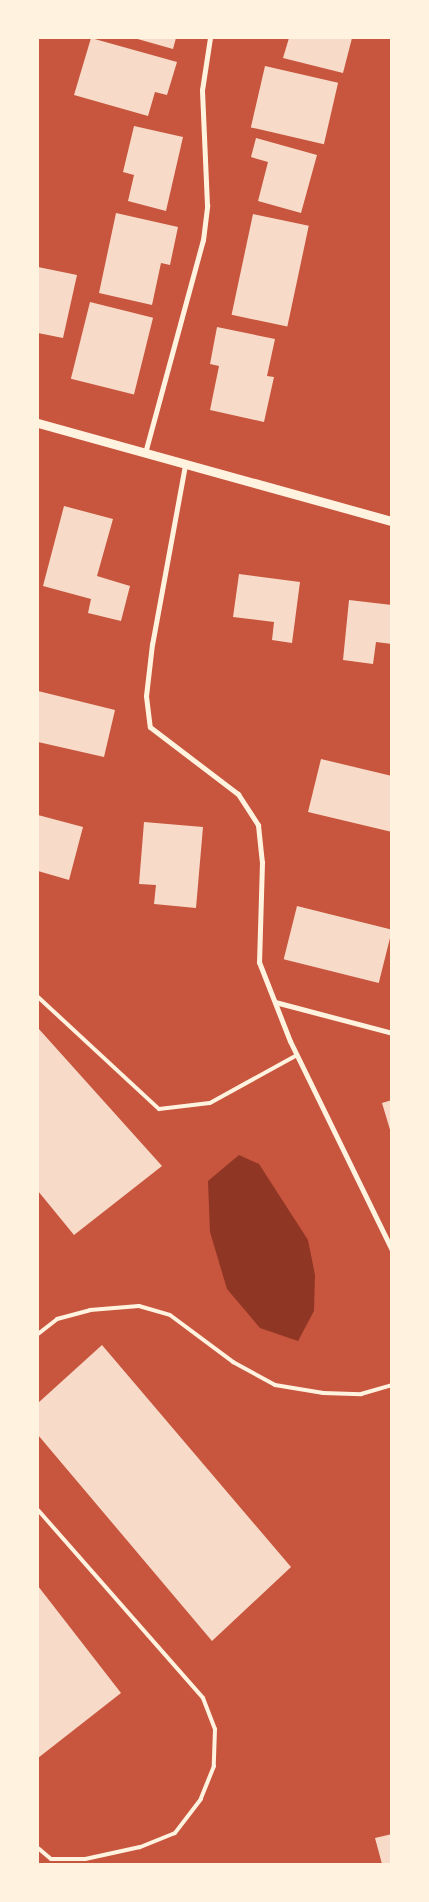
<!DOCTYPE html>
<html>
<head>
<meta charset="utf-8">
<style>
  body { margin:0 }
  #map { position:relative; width:429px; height:1902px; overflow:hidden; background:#c8553d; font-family:Helvetica,sans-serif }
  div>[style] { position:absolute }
  .water>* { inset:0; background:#8f3625 }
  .building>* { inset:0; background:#f7dbc8; transform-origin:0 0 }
  .service>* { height:4px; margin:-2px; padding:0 2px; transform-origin:2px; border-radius:2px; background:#fff3e0 }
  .minor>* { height:5px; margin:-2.5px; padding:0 2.5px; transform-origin:2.5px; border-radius:2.5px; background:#fff3e0 }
  .tertiary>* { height:9px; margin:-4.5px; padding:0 4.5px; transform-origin:4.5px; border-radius:4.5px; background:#fff3e0 }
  span { translate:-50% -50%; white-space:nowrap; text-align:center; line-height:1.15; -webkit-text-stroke:5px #fff3e0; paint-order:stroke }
  .frame { position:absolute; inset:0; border:39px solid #fff3e0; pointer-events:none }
</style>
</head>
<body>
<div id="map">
  <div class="water">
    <i style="clip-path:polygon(239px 1155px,259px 1164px,308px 1240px,315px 1275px,314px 1311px,298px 1341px,260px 1328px,227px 1289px,210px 1232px,208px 1181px)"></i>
  </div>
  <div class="building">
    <i style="clip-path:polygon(91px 38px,177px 62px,167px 95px,155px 92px,148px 116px,74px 95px)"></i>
    <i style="clip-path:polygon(134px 38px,176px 38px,173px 49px)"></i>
    <i style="clip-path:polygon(289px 38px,352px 38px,343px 73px,283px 58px)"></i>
    <i style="left:265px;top:66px;width:75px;height:63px;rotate:13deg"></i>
    <i style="clip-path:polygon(134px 126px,183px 137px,166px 211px,128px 201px,134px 175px,123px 172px)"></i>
    <i style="clip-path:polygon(256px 138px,317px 155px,301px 213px,258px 201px,268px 162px,251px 157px)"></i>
    <i style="clip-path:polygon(116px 213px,178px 227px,170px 265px,161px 263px,152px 305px,99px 293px)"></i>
    <i style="left:253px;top:214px;width:57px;height:103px;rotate:12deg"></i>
    <i style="clip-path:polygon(38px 267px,77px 275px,63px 338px,38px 333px)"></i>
    <i style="left:90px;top:302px;width:65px;height:79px;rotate:14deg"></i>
    <i style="clip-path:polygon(217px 327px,275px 339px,267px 376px,274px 377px,264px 422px,210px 410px,219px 366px,210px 364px)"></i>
    <i style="clip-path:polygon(64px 506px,113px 519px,97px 576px,130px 586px,121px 621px,88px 613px,91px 599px,43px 586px)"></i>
    <i style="clip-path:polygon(239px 574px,300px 582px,292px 643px,272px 640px,274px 622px,233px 617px)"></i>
    <i style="clip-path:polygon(349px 600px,392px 605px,392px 644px,376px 642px,373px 664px,343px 660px)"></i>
    <i style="clip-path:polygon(38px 691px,115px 710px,104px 757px,38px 742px)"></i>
    <i style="clip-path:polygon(321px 759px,392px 776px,392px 832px,308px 812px)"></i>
    <i style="clip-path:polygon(38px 815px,83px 827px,69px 880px,38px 871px)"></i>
    <i style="clip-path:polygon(144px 822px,203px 827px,196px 908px,154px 904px,156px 885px,139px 884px)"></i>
    <i style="left:297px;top:906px;width:98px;height:55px;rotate:14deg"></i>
    <i style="clip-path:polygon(38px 1028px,162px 1166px,74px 1235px,38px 1191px)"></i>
    <i style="clip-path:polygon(392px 1100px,392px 1133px,391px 1133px,382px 1103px)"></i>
    <i style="clip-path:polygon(102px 1345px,291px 1567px,212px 1641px,38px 1435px,38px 1403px)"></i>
    <i style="clip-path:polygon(38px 1586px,121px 1693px,38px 1758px)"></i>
    <i style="clip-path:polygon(392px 1834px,392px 1864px,382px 1864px,375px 1838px)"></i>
  </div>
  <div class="service">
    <i style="left:38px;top:997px;width:165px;rotate:42.8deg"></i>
    <i style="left:159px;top:1109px;width:51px;rotate:-6.7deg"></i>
    <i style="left:210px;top:1103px;width:99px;rotate:-28.9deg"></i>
    <i style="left:38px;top:1334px;width:24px;rotate:-38deg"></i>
    <i style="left:57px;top:1319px;width:34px;rotate:-15deg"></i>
    <i style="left:90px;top:1310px;width:49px;rotate:-4.7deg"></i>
    <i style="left:139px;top:1306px;width:32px;rotate:16deg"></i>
    <i style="left:170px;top:1315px;width:79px;rotate:36.7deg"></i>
    <i style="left:233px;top:1362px;width:48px;rotate:28.7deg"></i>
    <i style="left:275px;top:1385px;width:49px;rotate:9.5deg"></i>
    <i style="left:323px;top:1393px;width:38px;rotate:2deg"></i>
    <i style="left:361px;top:1394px;width:32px;rotate:-16deg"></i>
    <i style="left:38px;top:1510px;width:250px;rotate:48.7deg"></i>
    <i style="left:203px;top:1698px;width:33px;rotate:69deg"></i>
    <i style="left:215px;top:1729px;width:37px;rotate:92deg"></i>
    <i style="left:214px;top:1766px;width:35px;rotate:112deg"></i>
    <i style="left:201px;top:1799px;width:43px;rotate:127.4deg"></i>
    <i style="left:175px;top:1833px;width:38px;rotate:158deg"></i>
    <i style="left:140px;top:1847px;width:56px;rotate:167.7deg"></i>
    <i style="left:85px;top:1859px;width:34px;rotate:180deg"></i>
    <i style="left:51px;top:1859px;width:17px;rotate:-140deg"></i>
  </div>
  <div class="minor">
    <i style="left:145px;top:453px;width:221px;rotate:-74.8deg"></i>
    <i style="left:203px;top:240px;width:35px;rotate:-83deg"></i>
    <i style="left:207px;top:205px;width:115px;rotate:-92.5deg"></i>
    <i style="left:202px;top:90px;width:53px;rotate:-81.3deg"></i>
    <i style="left:185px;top:465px;width:182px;rotate:100.4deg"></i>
    <i style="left:152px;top:644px;width:52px;rotate:96.6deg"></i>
    <i style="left:146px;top:696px;width:31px;rotate:83deg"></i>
    <i style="left:150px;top:727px;width:111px;rotate:37.3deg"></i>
    <i style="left:238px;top:794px;width:37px;rotate:57deg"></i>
    <i style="left:258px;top:825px;width:37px;rotate:84deg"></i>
    <i style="left:262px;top:862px;width:100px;rotate:91.7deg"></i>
    <i style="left:259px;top:962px;width:85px;rotate:68.6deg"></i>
    <i style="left:290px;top:1041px;width:233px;rotate:64deg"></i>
    <i style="left:275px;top:1002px;width:121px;rotate:14.8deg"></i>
  </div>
  <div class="tertiary">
    <i style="left:38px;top:423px;width:367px;rotate:15.5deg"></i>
  </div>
  <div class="frame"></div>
</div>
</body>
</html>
